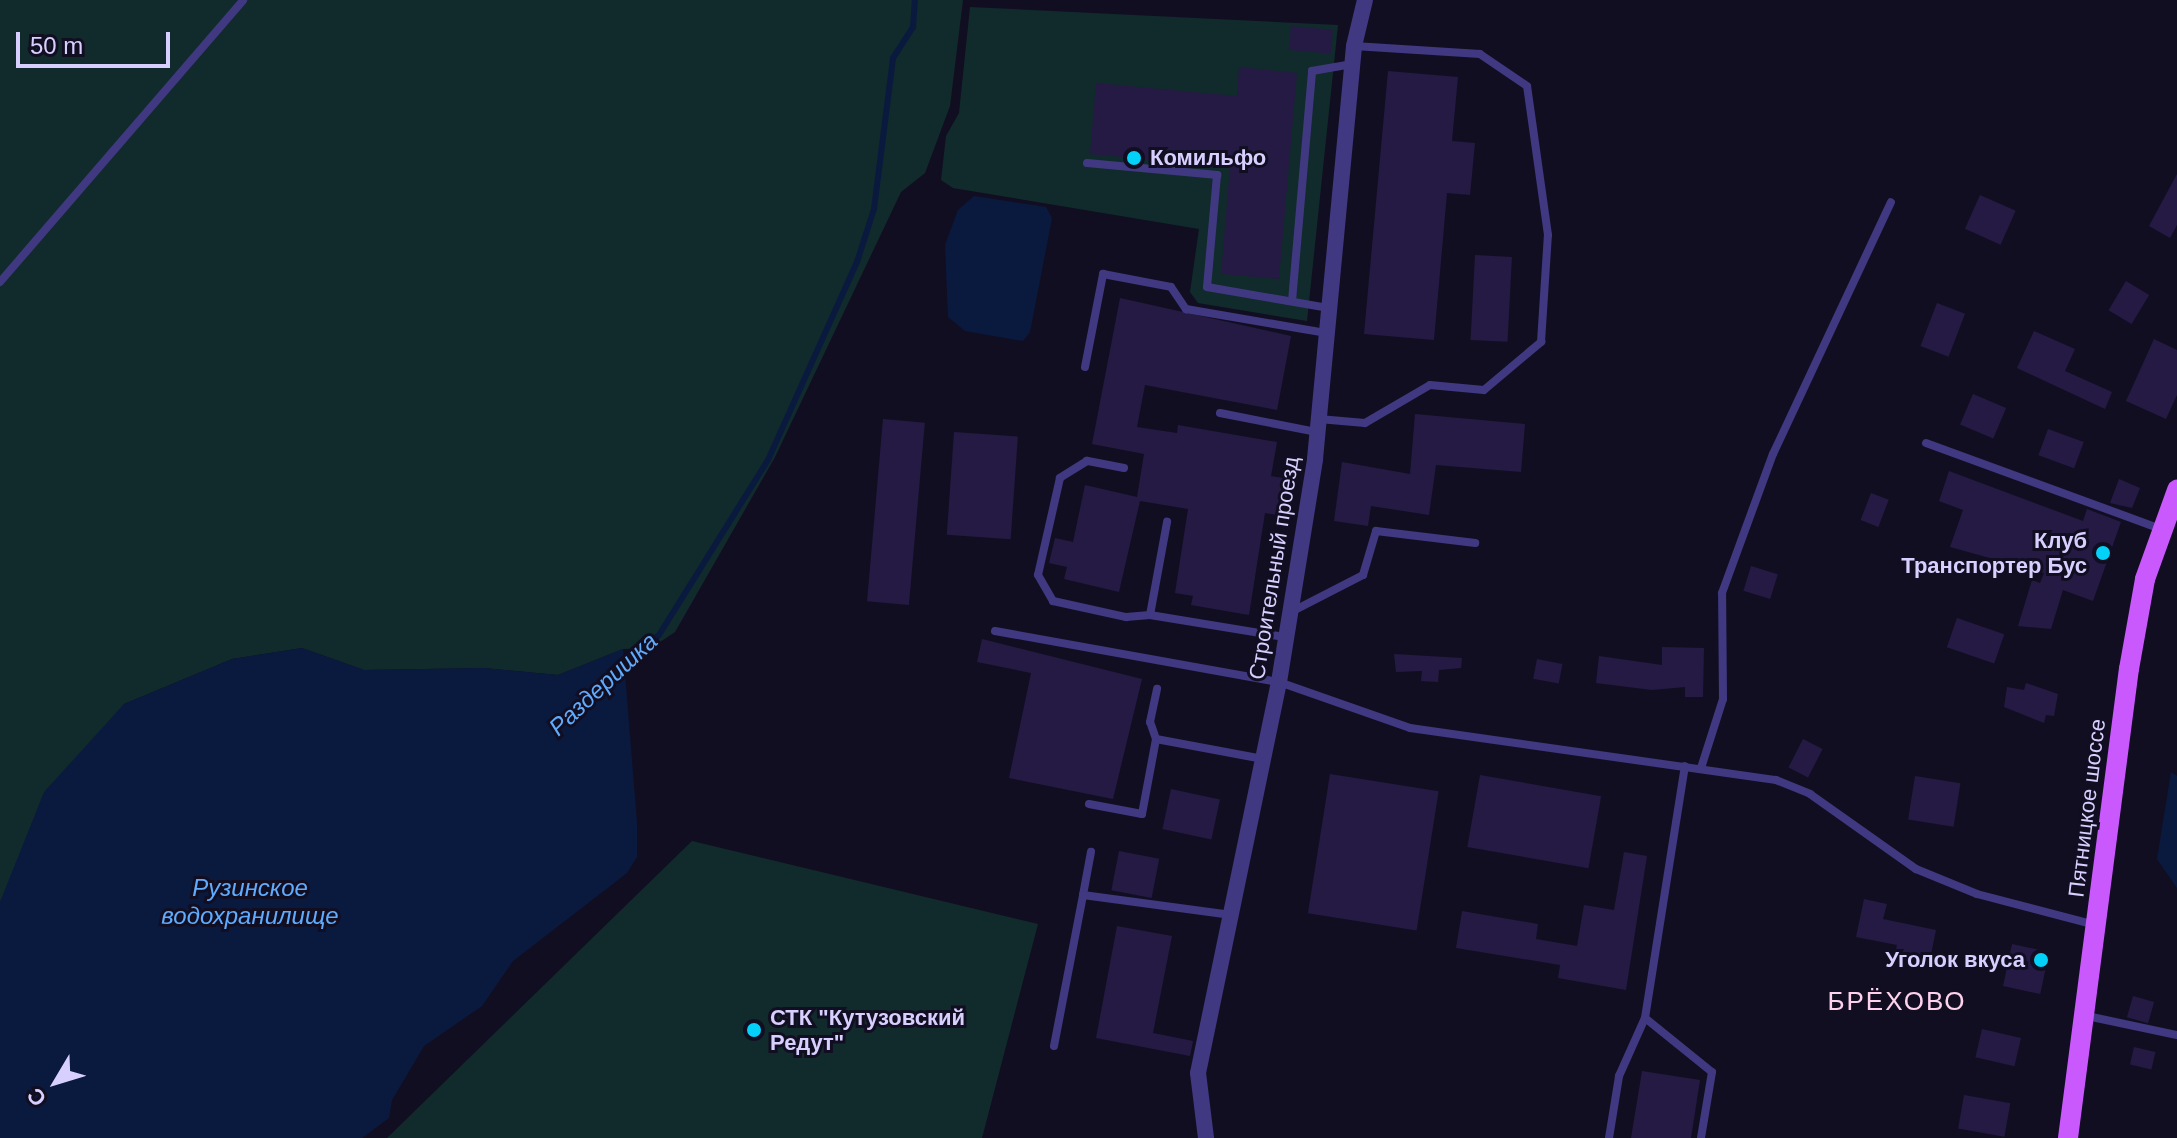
<!DOCTYPE html>
<html>
<head>
<meta charset="utf-8">
<style>
  body { margin:0 }
  #map { position:relative; width:2177px; height:1138px; overflow:hidden; background:#120e22; font-family:Arial,sans-serif }
  div>[style] { position:absolute }
  .green>* { inset:0; background:#112b2c }
  .water>* { inset:0; background:#0a1a3f }
  .stream>* { height:6px; margin:-3px; padding:0 3px; transform-origin:3px; border-radius:3px; background:#0a1a3f }
  .building>* { inset:0; background:#251a43; transform-origin:0 0 }
  .lane>* { height:8px; margin:-4px; padding:0 4px; transform-origin:4px; border-radius:4px; background:#403981 }
  .street>* { height:16px; margin:-8px; padding:0 8px; transform-origin:8px; border-radius:8px; background:#403981 }
  .primary>* { height:20px; margin:-10px; padding:0 10px; transform-origin:10px; border-radius:10px; background:#c958fd }
  .dots>* { width:22px; height:22px; translate:-50% -50%; box-sizing:border-box; border:4px solid #120e22; border-radius:50% }
  span { translate:-50% -50%; white-space:nowrap; text-align:center; line-height:1.15; -webkit-text-stroke:6px #120e22; paint-order:stroke }
  .poi-label { font-size:22px; color:#d7cffe; font-weight:700 }
  .left { translate:0 -50%; text-align:left }
  .right { translate:-100% -50%; text-align:right }
  .street-label { font-size:22px; color:#d7cffe }
  .water-label { font-size:24px; color:#5fabfd; font-style:italic }
  .quarter-label { font-size:26px; color:#fed1ec; letter-spacing:2px }
  .north { position:absolute; left:16px; top:1042px; width:80px; height:80px; -webkit-text-stroke:6px #120e22; paint-order:stroke; rotate:232deg; font-size:22px; font-weight:700; line-height:32px; text-align:center; color:#d7cffe }
  .north::after { content:''; display:block; margin:auto; width:28px; height:36px; background:#d7cffe; clip-path:polygon(50% 0,100% 100%,50% 72%,0 100%) }
  .scale { position:absolute; left:16px; top:32px; width:154px; height:36px; box-sizing:border-box; border:4px solid #d7cffe; border-top:0; padding-left:10px; font-size:24px; line-height:28px; white-space:nowrap; color:#d7cffe; -webkit-text-stroke:6px #120e22; paint-order:stroke }
</style>
</head>
<body>
<div id="map">
  <div class="green">
    <i style="clip-path:polygon(0 0,963px 0,950px 106px,925px 173px,901px 192px,775px 457px,675px 632px,651px 648px,623px 649px,558px 675px,484px 668px,364px 670px,302px 648px,232px 659px,124px 704px,0 902px)"></i>
    <i style="clip-path:polygon(970px 7px,1338px 25px,1307px 321px,1198px 303px,1190px 292px,1199px 229px,953px 188px,941px 180px,946px 136px,959px 113px)"></i>
    <i style="clip-path:polygon(692px 841px,1038px 924px,982px 1138px,387px 1138px)"></i>
  </div>
  <div class="water">
    <i style="clip-path:polygon(974px 196px,1046px 207px,1052px 218px,1030px 332px,1023px 341px,965px 331px,948px 317px,945px 245px,958px 210px)"></i>
    <i style="clip-path:polygon(302px 648px,364px 670px,484px 668px,558px 675px,623px 649px,637px 823px,637px 857px,627px 873px,513px 961px,482px 1006px,424px 1046px,392px 1100px,389px 1118px,362px 1138px,0 1138px,0 902px,44px 792px,124px 704px,232px 659px)"></i>
    <i style="clip-path:polygon(2171px 772px,2177px 776px,2177px 888px,2157px 859px)"></i>
  </div>
  <div class="stream">
    <i style="left:620px;top:665px;width:49px;rotate:-37.6deg"></i>
    <i style="left:659px;top:635px;width:206px;rotate:-58.1deg"></i>
    <i style="left:768px;top:460px;width:217px;rotate:-65.8deg"></i>
    <i style="left:857px;top:262px;width:56px;rotate:-72.2deg"></i>
    <i style="left:874px;top:209px;width:152px;rotate:-82.8deg"></i>
    <i style="left:893px;top:58px;width:37px;rotate:-57deg"></i>
    <i style="left:913px;top:27px;width:27px;rotate:-86deg"></i>
  </div>
  <div class="building">
    <i style="left:1291px;top:26px;width:42px;height:24px;rotate:5deg"></i>
    <i style="clip-path:polygon(1239px 67px,1297px 73px,1279px 279px,1221px 274px,1230px 167px,1090px 154px,1096px 83px,1237px 96px)"></i>
    <i style="clip-path:polygon(1388px 71px,1458px 77px,1452px 141px,1475px 143px,1470px 195px,1447px 193px,1434px 340px,1364px 334px)"></i>
    <i style="clip-path:polygon(2177px 174px,2177px 225px,2170px 238px,2149px 226px)"></i>
    <i style="left:1980px;top:195px;width:39px;height:37px;rotate:24deg"></i>
    <i style="left:1475px;top:255px;width:37px;height:85px;rotate:3deg"></i>
    <i style="left:2126px;top:281px;width:27px;height:34px;rotate:31deg"></i>
    <i style="clip-path:polygon(1120px 298px,1291px 336px,1277px 410px,1145px 385px,1137px 427px,1177px 433px,1178px 425px,1277px 442px,1271px 476px,1295px 480px,1289px 517px,1265px 513px,1249px 615px,1191px 605px,1193px 596px,1175px 593px,1188px 509px,1140px 501px,1119px 592px,1064px 579px,1067px 567px,1049px 563px,1055px 538px,1073px 542px,1085px 485px,1137px 497px,1144px 454px,1092px 444px)"></i>
    <i style="left:1937px;top:303px;width:30px;height:46px;rotate:21deg"></i>
    <i style="clip-path:polygon(2034px 331px,2075px 349px,2065px 371px,2112px 392px,2105px 409px,2017px 368px)"></i>
    <i style="clip-path:polygon(2154px 339px,2177px 350px,2177px 395px,2166px 419px,2126px 401px)"></i>
    <i style="left:1973px;top:394px;width:36px;height:33px;rotate:23deg"></i>
    <i style="clip-path:polygon(1415px 414px,1525px 424px,1521px 472px,1436px 465px,1429px 515px,1371px 506px,1368px 526px,1334px 521px,1342px 462px,1410px 474px)"></i>
    <i style="left:883px;top:419px;width:42px;height:183px;rotate:5deg"></i>
    <i style="left:2048px;top:429px;width:38px;height:28px;rotate:20deg"></i>
    <i style="left:954px;top:432px;width:64px;height:103px;rotate:4deg"></i>
    <i style="clip-path:polygon(1949px 471px,2083px 521px,2087px 509px,2121px 522px,2093px 601px,2063px 590px,2051px 629px,2018px 626px,2032px 580px,2040px 583px,2044px 573px,1950px 547px,1963px 510px,1939px 501px)"></i>
    <i style="clip-path:polygon(2119px 479px,2140px 488px,2132px 508px,2110px 503px)"></i>
    <i style="left:1871px;top:493px;width:19px;height:29px;rotate:21deg"></i>
    <i style="left:1751px;top:566px;width:28px;height:26px;rotate:17deg"></i>
    <i style="left:1957px;top:618px;width:50px;height:31px;rotate:19deg"></i>
    <i style="clip-path:polygon(982px 639px,1142px 679px,1113px 799px,1009px 778px,1031px 673px,977px 662px)"></i>
    <i style="clip-path:polygon(1662px 647px,1704px 648px,1703px 697px,1685px 697px,1685px 687px,1652px 690px,1596px 683px,1599px 656px,1662px 665px)"></i>
    <i style="clip-path:polygon(1394px 654px,1462px 658px,1461px 668px,1439px 670px,1438px 682px,1421px 681px,1422px 671px,1396px 672px)"></i>
    <i style="left:1537px;top:659px;width:26px;height:20px;rotate:11deg"></i>
    <i style="clip-path:polygon(2026px 683px,2058px 694px,2054px 716px,2046px 715px,2044px 723px,2004px 707px,2007px 687px,2024px 690px)"></i>
    <i style="left:1803px;top:739px;width:22px;height:32px;rotate:27deg"></i>
    <i style="left:1330px;top:774px;width:110px;height:141px;rotate:9deg"></i>
    <i style="left:1480px;top:775px;width:123px;height:73px;rotate:10deg"></i>
    <i style="left:1915px;top:776px;width:46px;height:44px;rotate:9deg"></i>
    <i style="left:1171px;top:789px;width:50px;height:41px;rotate:12deg"></i>
    <i style="left:1119px;top:851px;width:41px;height:40px;rotate:11deg"></i>
    <i style="clip-path:polygon(1624px 852px,1647px 856px,1626px 990px,1558px 978px,1560px 965px,1456px 948px,1462px 911px,1538px 924px,1536px 939px,1577px 946px,1584px 905px,1614px 910px)"></i>
    <i style="clip-path:polygon(1864px 899px,1887px 904px,1883px 919px,1936px 930px,1928px 969px,1893px 962px,1897px 945px,1856px 937px)"></i>
    <i style="clip-path:polygon(1117px 926px,1172px 936px,1153px 1033px,1193px 1041px,1190px 1056px,1096px 1038px)"></i>
    <i style="left:2012px;top:944px;width:38px;height:43px;rotate:12deg"></i>
    <i style="left:2133px;top:996px;width:22px;height:22px;rotate:16deg"></i>
    <i style="left:1982px;top:1029px;width:40px;height:29px;rotate:13deg"></i>
    <i style="left:2134px;top:1047px;width:22px;height:18px;rotate:13deg"></i>
    <i style="clip-path:polygon(1642px 1071px,1700px 1080px,1691px 1138px,1631px 1138px)"></i>
    <i style="left:1964px;top:1095px;width:47px;height:34px;rotate:10deg"></i>
  </div>
  <div class="lane">
    <i style="left:1087px;top:163px;width:131px;rotate:5.3deg"></i>
    <i style="left:1217px;top:175px;width:112px;rotate:95.1deg"></i>
    <i style="left:1207px;top:287px;width:124px;rotate:9.8deg"></i>
    <i style="left:0;top:282px;width:372px;rotate:-49.2deg"></i>
    <i style="left:1292px;top:301px;width:231px;rotate:-85deg"></i>
    <i style="left:1312px;top:71px;width:41px;rotate:-9.9deg"></i>
    <i style="left:1085px;top:367px;width:95px;rotate:-79deg"></i>
    <i style="left:1103px;top:274px;width:69px;rotate:10.8deg"></i>
    <i style="left:1171px;top:287px;width:27px;rotate:56deg"></i>
    <i style="left:1186px;top:309px;width:143px;rotate:9.7deg"></i>
    <i style="left:1220px;top:413px;width:99px;rotate:11.1deg"></i>
    <i style="left:1319px;top:419px;width:46px;rotate:5deg"></i>
    <i style="left:1365px;top:423px;width:75px;rotate:-30.3deg"></i>
    <i style="left:1430px;top:385px;width:54px;rotate:5.3deg"></i>
    <i style="left:1484px;top:390px;width:75px;rotate:-40.1deg"></i>
    <i style="left:1541px;top:342px;width:107px;rotate:-86.3deg"></i>
    <i style="left:1548px;top:235px;width:150px;rotate:-98deg"></i>
    <i style="left:1527px;top:86px;width:57px;rotate:-145.8deg"></i>
    <i style="left:1480px;top:54px;width:126px;rotate:-176.4deg"></i>
    <i style="left:1926px;top:443px;width:250px;rotate:20.1deg"></i>
    <i style="left:1124px;top:468px;width:38px;rotate:-169deg"></i>
    <i style="left:1087px;top:461px;width:32px;rotate:148deg"></i>
    <i style="left:1060px;top:478px;width:99px;rotate:102.8deg"></i>
    <i style="left:1038px;top:575px;width:30px;rotate:60deg"></i>
    <i style="left:1053px;top:601px;width:75px;rotate:12.4deg"></i>
    <i style="left:1126px;top:617px;width:24px;rotate:-5deg"></i>
    <i style="left:1150px;top:615px;width:137px;rotate:9.3deg"></i>
    <i style="left:1291px;top:612px;width:81px;rotate:-27.2deg"></i>
    <i style="left:1363px;top:575px;width:46px;rotate:-73.5deg"></i>
    <i style="left:1376px;top:531px;width:100px;rotate:6.9deg"></i>
    <i style="left:1150px;top:615px;width:95px;rotate:-79.6deg"></i>
    <i style="left:995px;top:631px;width:289px;rotate:10.2deg"></i>
    <i style="left:1279px;top:682px;width:139px;rotate:19.3deg"></i>
    <i style="left:1410px;top:728px;width:370px;rotate:8.1deg"></i>
    <i style="left:1776px;top:780px;width:37px;rotate:22deg"></i>
    <i style="left:1810px;top:794px;width:130px;rotate:35.3deg"></i>
    <i style="left:1916px;top:869px;width:66px;rotate:22.3deg"></i>
    <i style="left:1977px;top:894px;width:122px;rotate:14.7deg"></i>
    <i style="left:1156px;top:739px;width:18px;rotate:-109deg"></i>
    <i style="left:1150px;top:722px;width:34px;rotate:-78deg"></i>
    <i style="left:1701px;top:768px;width:72px;rotate:-72.3deg"></i>
    <i style="left:1723px;top:699px;width:106px;rotate:-90.5deg"></i>
    <i style="left:1722px;top:593px;width:148px;rotate:-69.9deg"></i>
    <i style="left:1773px;top:454px;width:278px;rotate:-64.9deg"></i>
    <i style="left:1089px;top:804px;width:54px;rotate:10.7deg"></i>
    <i style="left:1142px;top:814px;width:76px;rotate:-79.4deg"></i>
    <i style="left:1156px;top:739px;width:109px;rotate:10.6deg"></i>
    <i style="left:1083px;top:895px;width:44px;rotate:-79.5deg"></i>
    <i style="left:2087px;top:1016px;width:92px;rotate:11.9deg"></i>
    <i style="left:1645px;top:1018px;width:86px;rotate:38.9deg"></i>
    <i style="left:1712px;top:1072px;width:67px;rotate:99.5deg"></i>
    <i style="left:1054px;top:1046px;width:154px;rotate:-79.1deg"></i>
    <i style="left:1083px;top:895px;width:148px;rotate:7.7deg"></i>
    <i style="left:1609px;top:1138px;width:63px;rotate:-80.8deg"></i>
    <i style="left:1619px;top:1076px;width:64px;rotate:-65.9deg"></i>
    <i style="left:1645px;top:1018px;width:255px;rotate:-81deg"></i>
  </div>
  <div class="street">
    <i style="left:1206px;top:1138px;width:65px;rotate:-97deg"></i>
    <i style="left:1198px;top:1073px;width:399px;rotate:-78.3deg"></i>
    <i style="left:1279px;top:682px;width:226px;rotate:-80.8deg"></i>
    <i style="left:1315px;top:459px;width:415px;rotate:-84.6deg"></i>
    <i style="left:1354px;top:46px;width:47px;rotate:-76.6deg"></i>
  </div>
  <div class="primary">
    <i style="left:2068px;top:1138px;width:473px;rotate:-82.6deg"></i>
    <i style="left:2129px;top:669px;width:91px;rotate:-79.9deg"></i>
    <i style="left:2145px;top:579px;width:95px;rotate:-70.2deg"></i>
  </div>
  <div class="dots">
    <i style="left:1134px;top:158px;background:#03d1f7"></i>
    <i style="left:2103px;top:553px;background:#03d1f7"></i>
    <i style="left:2041px;top:960px;background:#03d1f7"></i>
    <i style="left:754px;top:1030px;background:#03d1f7"></i>
  </div>
  <div class="poi-label">
    <span class="left" style="left:1150px;top:158px">Комильфо</span>
    <span class="right" style="left:2087px;top:553px">Клуб<br>Транспортер Бус</span>
    <span class="right" style="left:2025px;top:960px">Уголок вкуса</span>
    <span class="left" style="left:770px;top:1030px">СТК "Кутузовский<br>Редут"</span>
  </div>
  <div class="street-label">
    <span style="left:1274px;top:568px;rotate:-81deg">Строительный проезд</span>
    <span style="left:2087px;top:808px;rotate:-83deg">Пятницкое шоссе</span>
  </div>
  <div class="water-label">
    <span style="left:603px;top:684px;rotate:-43deg">Раздеришка</span>
    <span style="left:250px;top:902px">Рузинское<br>водохранилище</span>
  </div>
  <div class="quarter-label">
    <span style="left:1897px;top:1002px">БРЁХОВО</span>
  </div>
  <div class="north">С</div>
  <div class="scale">50 m</div>
</div>
</body>
</html>
